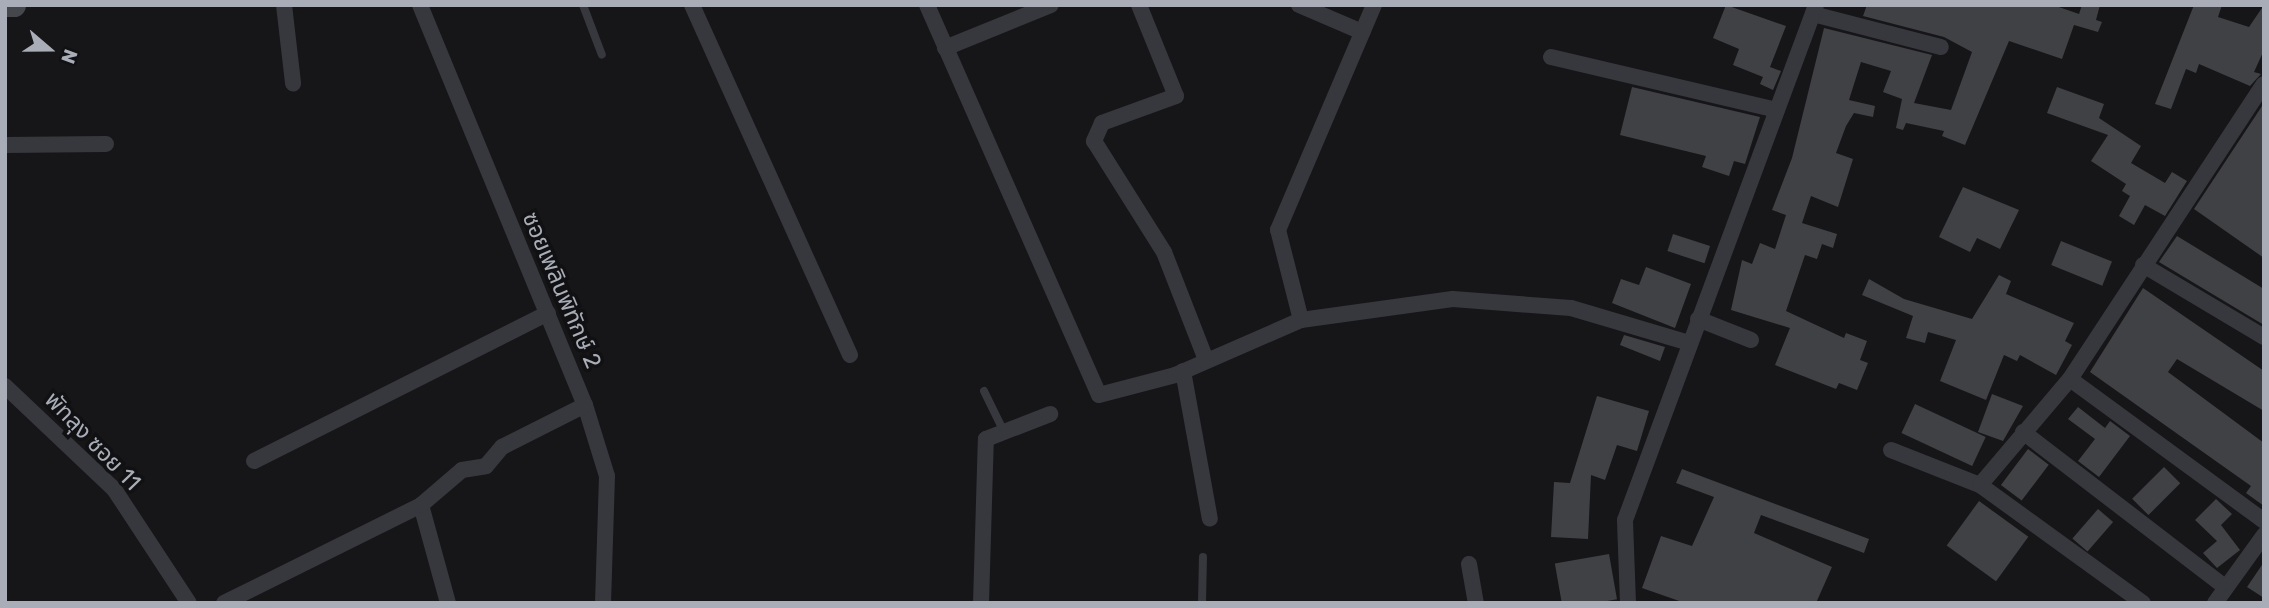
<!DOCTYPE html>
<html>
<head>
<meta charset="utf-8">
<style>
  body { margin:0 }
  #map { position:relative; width:2269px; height:608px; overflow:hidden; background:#161618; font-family:Rubik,"Noto Sans Thai",sans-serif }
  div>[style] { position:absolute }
  .building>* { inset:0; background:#404145; transform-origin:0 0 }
  .lane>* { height:8px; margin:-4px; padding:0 4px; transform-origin:4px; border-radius:4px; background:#37383d }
  .street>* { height:16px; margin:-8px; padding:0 8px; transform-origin:8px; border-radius:8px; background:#37383d }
  .secondary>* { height:23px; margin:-11.5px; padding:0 11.5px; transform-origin:11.5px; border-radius:11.5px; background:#45474d }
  span { translate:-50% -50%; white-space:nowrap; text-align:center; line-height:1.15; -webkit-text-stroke:7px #111113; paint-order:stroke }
  .street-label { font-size:23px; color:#a8adb8 }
  .frame { position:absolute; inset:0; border:7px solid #a8adb8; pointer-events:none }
  .north { position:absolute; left:14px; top:14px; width:70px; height:70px; -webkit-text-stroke:5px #111113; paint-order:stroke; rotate:110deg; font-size:19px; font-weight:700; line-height:28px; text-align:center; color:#a8adb8 }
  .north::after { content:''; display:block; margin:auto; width:24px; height:32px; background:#a8adb8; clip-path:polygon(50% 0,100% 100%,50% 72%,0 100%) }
</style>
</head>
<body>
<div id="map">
  <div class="building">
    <i style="clip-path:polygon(1726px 5px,1786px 26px,1770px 67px,1781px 71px,1773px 90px,1760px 84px,1763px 77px,1733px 65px,1739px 49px,1713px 38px)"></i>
    <i style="clip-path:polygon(1867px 5px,2053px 5px,2079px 14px,2082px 5px,2100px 5px,2096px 20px,2102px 22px,2098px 32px,2074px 25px,2062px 59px,2009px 41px,1965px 145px,1942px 136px,1944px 131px,1906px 123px,1903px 130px,1896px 128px,1902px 99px,1883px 92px,1891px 71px,1861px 62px,1849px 100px,1875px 106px,1873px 117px,1854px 113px,1846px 126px,1836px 153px,1853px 159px,1838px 207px,1811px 196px,1802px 223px,1837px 234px,1833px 248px,1822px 244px,1817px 259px,1805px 255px,1786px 311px,1844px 338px,1846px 333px,1867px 341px,1860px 360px,1868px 363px,1857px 390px,1839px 383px,1836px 389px,1775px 365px,1790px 328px,1731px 310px,1742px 260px,1752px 264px,1760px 243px,1775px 249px,1786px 215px,1772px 210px,1792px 158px,1824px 28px,1932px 55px,1914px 103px,1951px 110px,1972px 52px,1944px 37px,1863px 16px)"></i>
    <i style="clip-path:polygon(2194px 5px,2222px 5px,2218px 17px,2249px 27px,2264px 5px,2264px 50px,2254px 72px,2261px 74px,2250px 86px,2199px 64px,2196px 73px,2186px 69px,2171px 109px,2155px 104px)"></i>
    <i style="clip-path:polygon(1632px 87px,1760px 117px,1745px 164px,1734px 161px,1729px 176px,1702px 167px,1706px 156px,1620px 135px)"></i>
    <i style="clip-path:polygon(2057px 87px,2104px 104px,2099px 118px,2141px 146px,2131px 163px,2165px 183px,2172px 172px,2187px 181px,2165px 216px,2145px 205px,2134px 225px,2119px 216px,2130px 196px,2122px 191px,2126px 184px,2091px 161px,2108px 135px,2047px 113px)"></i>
    <i style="clip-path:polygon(2264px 103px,2264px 258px,2194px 209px)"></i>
    <i style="clip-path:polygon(1963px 187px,2019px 210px,2000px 249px,1977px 238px,1970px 252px,1939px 237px)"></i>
    <i style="left:1673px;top:234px;width:39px;height:18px;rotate:18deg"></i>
    <i style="clip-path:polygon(2177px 236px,2264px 289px,2264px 325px,2159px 262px)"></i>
    <i style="left:2061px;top:241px;width:55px;height:26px;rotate:22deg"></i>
    <i style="clip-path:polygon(1646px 267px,1691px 284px,1675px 328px,1612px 303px,1621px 279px,1639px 285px)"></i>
    <i style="clip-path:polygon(1999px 275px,2011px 281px,2006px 294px,2074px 323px,2065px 341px,2072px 345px,2056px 375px,2020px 355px,2017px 361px,2004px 355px,1986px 400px,1940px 381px,1956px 340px,1928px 332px,1925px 343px,1906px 338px,1913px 316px,1862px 295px,1869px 279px,1904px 299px,1972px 319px)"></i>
    <i style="clip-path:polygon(2143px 288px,2264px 371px,2264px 411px,2177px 359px,2168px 372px,2264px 443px,2264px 506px,2246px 493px,2251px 486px,2090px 372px)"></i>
    <i style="clip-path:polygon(1624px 335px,1665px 347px,1660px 361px,1620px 345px)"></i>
    <i style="clip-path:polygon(1992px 394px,2023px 406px,2003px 441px,1978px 432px)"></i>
    <i style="clip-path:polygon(1597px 396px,1649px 411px,1637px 451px,1617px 445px,1605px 480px,1591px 475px,1588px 539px,1551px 537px,1554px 482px,1570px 483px)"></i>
    <i style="left:1915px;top:404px;width:78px;height:32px;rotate:25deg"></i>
    <i style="clip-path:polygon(2078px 407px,2105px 428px,2110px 421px,2130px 436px,2099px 477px,2078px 461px,2095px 439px,2068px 419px)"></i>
    <i style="left:2028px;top:449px;width:26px;height:45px;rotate:37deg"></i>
    <i style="left:2164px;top:467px;width:23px;height:45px;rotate:45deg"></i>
    <i style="clip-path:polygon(1682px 469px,1869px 539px,1864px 553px,1761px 515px,1754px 533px,1832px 567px,1816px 603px,1685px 603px,1642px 588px,1661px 536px,1692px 546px,1714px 497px,1676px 483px)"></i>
    <i style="clip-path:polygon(2216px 499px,2232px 514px,2221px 525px,2240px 550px,2217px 568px,2203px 553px,2217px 541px,2195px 520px)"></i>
    <i style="left:1979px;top:501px;width:61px;height:55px;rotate:36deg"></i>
    <i style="left:2098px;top:509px;width:20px;height:39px;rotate:41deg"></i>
    <i style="left:1609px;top:554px;width:46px;height:55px;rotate:80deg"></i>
    <i style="clip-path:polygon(2264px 562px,2264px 598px,2247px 587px)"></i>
  </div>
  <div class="lane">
    <i style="left:583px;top:5px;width:53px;rotate:69.2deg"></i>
    <i style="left:984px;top:391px;width:46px;rotate:64deg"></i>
    <i style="left:1202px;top:603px;width:46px;rotate:-88.8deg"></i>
  </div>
  <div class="street">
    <i style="left:284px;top:5px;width:79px;rotate:83.4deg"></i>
    <i style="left:420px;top:5px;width:433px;rotate:67.6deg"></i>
    <i style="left:585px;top:405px;width:74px;rotate:72.8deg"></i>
    <i style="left:607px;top:476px;width:127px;rotate:91.8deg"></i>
    <i style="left:692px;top:5px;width:384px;rotate:65.7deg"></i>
    <i style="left:927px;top:5px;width:426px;rotate:66.2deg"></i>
    <i style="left:1099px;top:395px;width:79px;rotate:-14.7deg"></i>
    <i style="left:1175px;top:375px;width:137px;rotate:-23.6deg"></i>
    <i style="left:1301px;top:320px;width:153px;rotate:-7.9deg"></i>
    <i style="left:1453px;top:299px;width:118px;rotate:4.4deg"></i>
    <i style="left:1571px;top:308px;width:123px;rotate:16.5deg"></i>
    <i style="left:1139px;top:5px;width:98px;rotate:67.9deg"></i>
    <i style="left:1176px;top:96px;width:79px;rotate:160deg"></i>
    <i style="left:1102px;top:123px;width:20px;rotate:114deg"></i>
    <i style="left:1094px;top:141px;width:131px;rotate:57.8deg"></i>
    <i style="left:1164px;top:252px;width:116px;rotate:68.7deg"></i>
    <i style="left:1299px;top:5px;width:69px;rotate:23.2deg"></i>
    <i style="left:1813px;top:14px;width:132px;rotate:14.5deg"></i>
    <i style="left:945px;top:48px;width:114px;rotate:-22.1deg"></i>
    <i style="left:1551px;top:57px;width:232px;rotate:13.2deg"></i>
    <i style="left:5px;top:145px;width:101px;rotate:-0.6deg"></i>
    <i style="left:2143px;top:265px;width:141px;rotate:30.8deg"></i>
    <i style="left:1698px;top:319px;width:57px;rotate:21.6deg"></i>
    <i style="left:1301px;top:320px;width:93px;rotate:-104.3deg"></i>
    <i style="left:1278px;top:230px;width:245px;rotate:-66.9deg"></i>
    <i style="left:1183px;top:371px;width:150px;rotate:79.7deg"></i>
    <i style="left:2070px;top:379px;width:240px;rotate:36.2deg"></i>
    <i style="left:5px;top:386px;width:150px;rotate:43.4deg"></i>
    <i style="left:114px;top:489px;width:136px;rotate:56.7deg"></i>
    <i style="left:2023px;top:432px;width:255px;rotate:37.5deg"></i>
    <i style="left:1891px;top:450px;width:96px;rotate:21.5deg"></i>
    <i style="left:1980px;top:485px;width:201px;rotate:35.9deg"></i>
    <i style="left:254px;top:461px;width:329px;rotate:-26.7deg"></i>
    <i style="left:1980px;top:485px;width:139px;rotate:-49.7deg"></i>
    <i style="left:2070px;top:379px;width:353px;rotate:-56.7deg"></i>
    <i style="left:421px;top:505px;width:102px;rotate:74.6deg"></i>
    <i style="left:1469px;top:564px;width:40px;rotate:80deg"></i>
    <i style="left:224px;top:603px;width:220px;rotate:-26.4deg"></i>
    <i style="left:421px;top:505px;width:54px;rotate:-40.5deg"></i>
    <i style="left:462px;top:470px;width:24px;rotate:-9deg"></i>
    <i style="left:486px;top:466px;width:25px;rotate:-50deg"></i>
    <i style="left:502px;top:447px;width:93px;rotate:-26.8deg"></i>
    <i style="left:981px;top:603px;width:164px;rotate:-88.3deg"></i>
    <i style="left:986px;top:439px;width:69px;rotate:-21.3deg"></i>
    <i style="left:1628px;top:603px;width:83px;rotate:-92.1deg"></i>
    <i style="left:1625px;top:520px;width:549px;rotate:-69.65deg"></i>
    <i style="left:2215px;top:603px;width:84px;rotate:-54.2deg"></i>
  </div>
  <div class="secondary">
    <i style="left:5px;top:5px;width:9px"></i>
  </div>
  <div class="street-label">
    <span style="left:562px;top:290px;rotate:67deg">ซอยเพลินพิทักษ์ 2</span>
    <span style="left:93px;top:441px;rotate:46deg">พัทลุง ซอย 11</span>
  </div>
  <div class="frame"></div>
  <div class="north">N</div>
</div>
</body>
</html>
